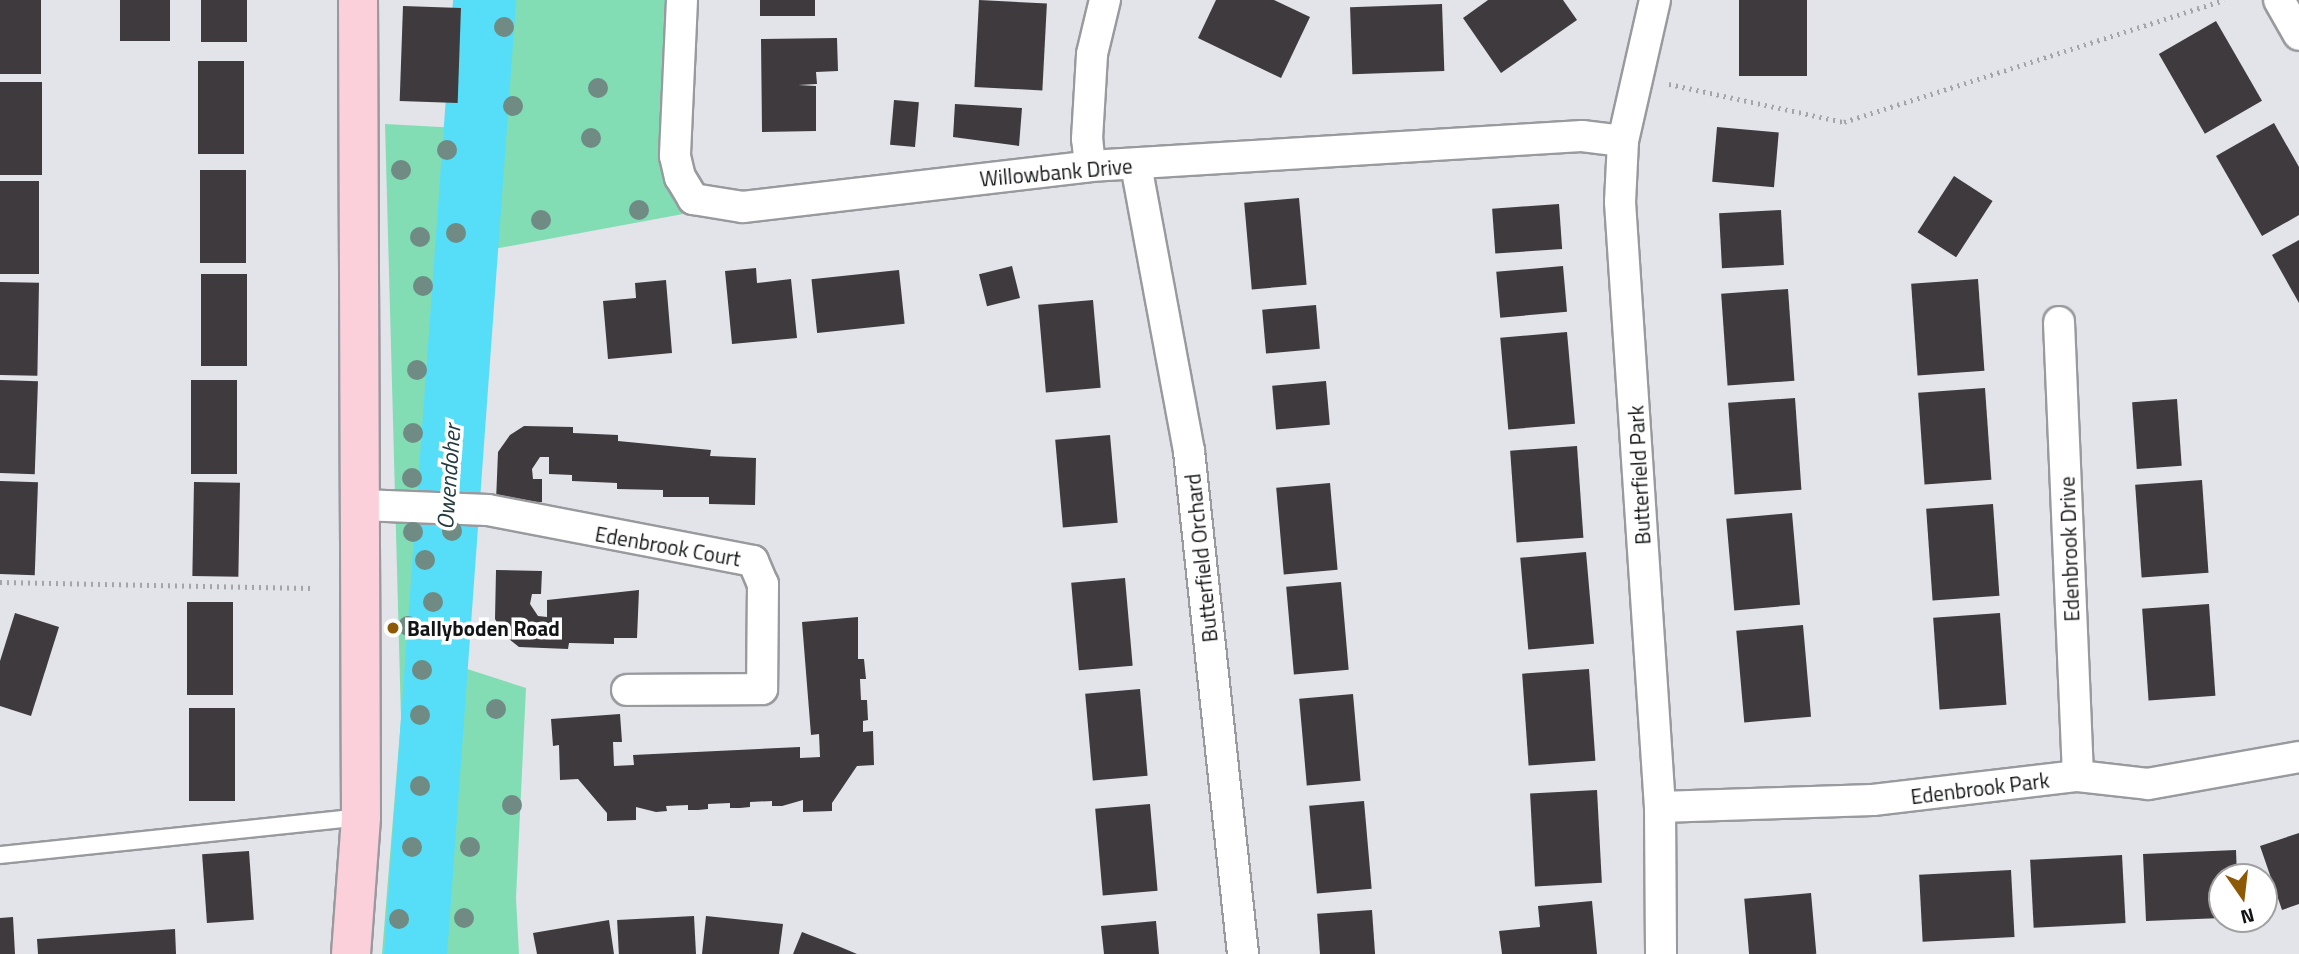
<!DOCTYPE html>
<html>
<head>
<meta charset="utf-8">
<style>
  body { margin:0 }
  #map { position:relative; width:2299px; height:954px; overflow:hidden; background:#e2e4e9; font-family:"Titillium Web",sans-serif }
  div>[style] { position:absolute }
  .green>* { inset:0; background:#82ddb5 }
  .river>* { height:63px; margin:-31.5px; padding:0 31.5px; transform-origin:31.5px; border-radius:31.5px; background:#56def8 }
  .building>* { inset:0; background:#3f3a3d; transform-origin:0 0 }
  .path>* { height:4.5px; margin-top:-2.25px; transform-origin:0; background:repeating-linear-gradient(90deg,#a3a5a9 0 2px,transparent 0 7px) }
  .roads { filter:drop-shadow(2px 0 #989a9e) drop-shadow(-2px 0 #989a9e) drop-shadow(0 2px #989a9e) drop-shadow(0 -2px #989a9e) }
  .service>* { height:16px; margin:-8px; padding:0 8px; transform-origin:8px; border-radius:8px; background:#fff }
  .minor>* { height:30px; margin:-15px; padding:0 15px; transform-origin:15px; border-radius:15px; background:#fff }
  .secondary>* { height:38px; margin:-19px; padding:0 19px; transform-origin:19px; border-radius:19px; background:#fbd0da }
  .trees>* { width:20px; height:20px; margin:-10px; border-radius:50%; background:#708b83 }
  .dots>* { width:19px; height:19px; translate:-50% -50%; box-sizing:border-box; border:4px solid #fff; border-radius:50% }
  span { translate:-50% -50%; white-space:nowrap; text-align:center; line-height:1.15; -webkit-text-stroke:7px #fff; paint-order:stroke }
  .street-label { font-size:21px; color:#131416 }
  .poi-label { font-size:21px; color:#131416; font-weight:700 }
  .left { translate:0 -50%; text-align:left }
  .water-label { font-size:23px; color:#233b40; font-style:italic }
  .north { position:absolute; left:2208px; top:863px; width:70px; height:70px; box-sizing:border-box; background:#fff; border:2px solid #a1a1a2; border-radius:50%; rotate:166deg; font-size:19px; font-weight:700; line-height:28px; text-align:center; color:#131416 }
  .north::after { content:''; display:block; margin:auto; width:24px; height:32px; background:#8d5907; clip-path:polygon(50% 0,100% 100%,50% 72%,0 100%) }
</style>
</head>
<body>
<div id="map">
  <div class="green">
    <i style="clip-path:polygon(484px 0,670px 0,669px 187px,683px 214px,467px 254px,446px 506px,475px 509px,461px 667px,526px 688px,516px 898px,519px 954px,382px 954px,401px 719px,385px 124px,477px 129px)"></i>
  </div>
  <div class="river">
    <i style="left:415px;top:954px;width:956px;rotate:-85.86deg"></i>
  </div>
  <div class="building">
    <i style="left:0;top:0;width:41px;height:74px"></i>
    <i style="left:120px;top:0;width:50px;height:41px"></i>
    <i style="left:201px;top:0;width:46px;height:42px"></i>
    <i style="left:760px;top:0;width:55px;height:16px"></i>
    <i style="left:979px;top:0;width:68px;height:87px;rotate:3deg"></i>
    <i style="clip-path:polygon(1216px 0,1274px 0,1310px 17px,1281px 78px,1198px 38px)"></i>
    <i style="clip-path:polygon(1488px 0,1563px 0,1577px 20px,1501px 73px,1463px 18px)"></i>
    <i style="left:1739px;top:0;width:68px;height:76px"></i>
    <i style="left:1442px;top:4px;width:67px;height:92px;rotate:88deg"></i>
    <i style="left:403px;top:6px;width:58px;height:95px;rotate:2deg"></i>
    <i style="left:2216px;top:21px;width:92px;height:66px;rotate:60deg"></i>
    <i style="clip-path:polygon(837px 38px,838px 71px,816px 72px,817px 84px,798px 85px,816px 86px,816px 131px,762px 132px,761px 39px)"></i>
    <i style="left:198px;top:61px;width:46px;height:93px"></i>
    <i style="left:0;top:82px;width:42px;height:93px"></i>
    <i style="left:894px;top:100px;width:25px;height:45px;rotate:5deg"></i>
    <i style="clip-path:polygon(955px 104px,1022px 108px,1019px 146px,953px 137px)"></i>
    <i style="clip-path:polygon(2274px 123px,2299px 167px,2299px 215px,2262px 236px,2216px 156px)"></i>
    <i style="left:1717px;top:127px;width:62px;height:55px;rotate:5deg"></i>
    <i style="left:200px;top:170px;width:46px;height:93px"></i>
    <i style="left:1954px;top:176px;width:46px;height:67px;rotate:33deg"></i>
    <i style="left:0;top:181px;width:39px;height:93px"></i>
    <i style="left:1299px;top:198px;width:87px;height:55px;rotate:85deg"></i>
    <i style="left:1559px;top:204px;width:45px;height:67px;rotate:86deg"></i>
    <i style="left:1781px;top:210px;width:55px;height:62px;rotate:87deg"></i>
    <i style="clip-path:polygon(2299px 240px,2299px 303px,2272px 255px)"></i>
    <i style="left:1012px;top:266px;width:33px;height:34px;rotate:76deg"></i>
    <i style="left:1563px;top:266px;width:46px;height:67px;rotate:85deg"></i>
    <i style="clip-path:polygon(756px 268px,757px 283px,791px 279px,797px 338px,732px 344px,725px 271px)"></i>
    <i style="left:899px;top:270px;width:54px;height:88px;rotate:84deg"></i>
    <i style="left:201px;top:274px;width:46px;height:92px"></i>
    <i style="left:1978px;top:279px;width:92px;height:67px;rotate:86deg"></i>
    <i style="clip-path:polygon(666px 280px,672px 353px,608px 359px,603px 301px,636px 298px,635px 283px)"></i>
    <i style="left:0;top:282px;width:39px;height:93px;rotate:1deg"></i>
    <i style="left:1788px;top:289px;width:92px;height:67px;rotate:86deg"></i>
    <i style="left:1093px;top:300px;width:88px;height:55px;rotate:85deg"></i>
    <i style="left:1316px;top:305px;width:44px;height:54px;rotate:85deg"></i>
    <i style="left:1567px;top:332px;width:92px;height:67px;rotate:85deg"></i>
    <i style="left:0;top:380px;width:38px;height:93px;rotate:2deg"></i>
    <i style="left:191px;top:380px;width:46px;height:94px"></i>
    <i style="left:1326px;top:381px;width:44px;height:54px;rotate:85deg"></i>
    <i style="left:1985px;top:388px;width:92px;height:67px;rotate:86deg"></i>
    <i style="left:1795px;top:398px;width:92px;height:67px;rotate:86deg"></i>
    <i style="left:2177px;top:399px;width:67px;height:45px;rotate:86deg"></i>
    <i style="clip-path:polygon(524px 426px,573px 427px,573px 433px,618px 435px,618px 441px,711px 450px,710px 456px,756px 458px,755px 505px,709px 504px,709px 497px,663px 497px,663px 490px,617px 489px,617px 483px,572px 481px,572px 475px,549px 474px,549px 457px,540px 457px,532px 469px,533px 479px,542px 479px,542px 502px,496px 501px,498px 452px,510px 435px)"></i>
    <i style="left:1110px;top:435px;width:88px;height:55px;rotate:85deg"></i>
    <i style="left:1577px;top:446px;width:92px;height:67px;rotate:86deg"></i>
    <i style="left:2202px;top:480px;width:93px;height:67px;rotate:86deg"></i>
    <i style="left:0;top:481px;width:38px;height:93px;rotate:2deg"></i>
    <i style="left:194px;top:482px;width:46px;height:94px;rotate:1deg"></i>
    <i style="left:1330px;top:483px;width:87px;height:54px;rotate:85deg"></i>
    <i style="left:1993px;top:504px;width:92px;height:67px;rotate:86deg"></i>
    <i style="left:1792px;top:513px;width:92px;height:66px;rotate:85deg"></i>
    <i style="left:1586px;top:552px;width:92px;height:66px;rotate:85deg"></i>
    <i style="clip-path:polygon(496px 570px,542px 571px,541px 594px,532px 594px,530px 604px,538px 616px,547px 617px,547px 600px,639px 590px,637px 638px,614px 638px,614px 644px,569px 643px,568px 649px,519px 647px,505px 636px,495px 619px)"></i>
    <i style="left:1125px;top:578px;width:88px;height:54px;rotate:85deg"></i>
    <i style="left:1341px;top:582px;width:88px;height:55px;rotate:85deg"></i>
    <i style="left:187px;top:602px;width:46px;height:93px"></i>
    <i style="left:2209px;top:604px;width:92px;height:67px;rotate:86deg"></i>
    <i style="clip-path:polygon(15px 613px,59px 627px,31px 716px,0 706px,0 661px)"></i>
    <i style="left:2000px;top:613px;width:92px;height:67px;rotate:86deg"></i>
    <i style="clip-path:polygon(858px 617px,858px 659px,864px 659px,866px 679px,860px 679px,861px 700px,867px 700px,868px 720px,863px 721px,863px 732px,873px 731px,874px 765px,857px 766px,832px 803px,832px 811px,803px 812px,803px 800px,782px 806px,772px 806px,772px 801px,750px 802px,750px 807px,740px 808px,730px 808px,730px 803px,708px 804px,708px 809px,698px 810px,688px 810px,688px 805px,666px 806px,667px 811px,656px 812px,636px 807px,636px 820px,607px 821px,607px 813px,578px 779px,560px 780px,559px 745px,553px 746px,551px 719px,620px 714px,622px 742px,613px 742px,614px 766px,634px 765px,633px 755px,717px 751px,800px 747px,800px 758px,820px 757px,819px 734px,811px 735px,802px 622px)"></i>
    <i style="left:1803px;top:625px;width:92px;height:67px;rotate:85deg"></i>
    <i style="left:1589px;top:669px;width:92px;height:67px;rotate:86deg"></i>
    <i style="left:1140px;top:689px;width:87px;height:55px;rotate:85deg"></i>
    <i style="left:1353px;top:694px;width:87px;height:54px;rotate:85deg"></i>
    <i style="left:189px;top:708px;width:46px;height:93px"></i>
    <i style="left:1597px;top:790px;width:93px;height:67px;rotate:87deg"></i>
    <i style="left:1364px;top:801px;width:88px;height:55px;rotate:85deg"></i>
    <i style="left:1150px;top:804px;width:87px;height:55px;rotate:85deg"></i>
    <i style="clip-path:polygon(2299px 833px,2299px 904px,2282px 910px,2260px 846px)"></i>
    <i style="clip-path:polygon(2236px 850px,2237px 877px,2222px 877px,2222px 918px,2146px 921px,2143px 854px)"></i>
    <i style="left:249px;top:851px;width:69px;height:47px;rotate:86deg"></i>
    <i style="left:2122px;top:855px;width:68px;height:92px;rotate:87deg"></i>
    <i style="left:2011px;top:870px;width:67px;height:92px;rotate:87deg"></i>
    <i style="left:1811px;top:893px;width:61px;height:67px;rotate:85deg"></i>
    <i style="clip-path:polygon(1592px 901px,1597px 954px,1502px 954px,1499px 931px,1540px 927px,1538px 906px)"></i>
    <i style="left:1372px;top:910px;width:44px;height:55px;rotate:86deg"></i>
    <i style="left:694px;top:916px;width:38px;height:77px;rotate:87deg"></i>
    <i style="clip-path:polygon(706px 916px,783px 924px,779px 954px,702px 954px)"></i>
    <i style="clip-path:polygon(13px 917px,15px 954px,0 954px,0 918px)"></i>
    <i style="clip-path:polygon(609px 920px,614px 954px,537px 954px,533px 933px)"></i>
    <i style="clip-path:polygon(1156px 921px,1159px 954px,1104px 954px,1101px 926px)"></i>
    <i style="clip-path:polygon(175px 929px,176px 954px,38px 954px,37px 939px)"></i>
    <i style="clip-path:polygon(802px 932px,838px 946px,857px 954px,793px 954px)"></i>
  </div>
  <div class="path">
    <i style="left:1669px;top:84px;width:179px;rotate:12.3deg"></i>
    <i style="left:1844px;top:122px;width:399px;rotate:-17.8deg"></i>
    <i style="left:0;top:582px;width:311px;rotate:1.1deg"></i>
  </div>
  <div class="roads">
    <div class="service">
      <i style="left:0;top:855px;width:363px;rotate:-6deg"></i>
    </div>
    <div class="minor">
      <i style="left:682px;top:0;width:156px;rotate:92.6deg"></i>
      <i style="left:675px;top:156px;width:22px;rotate:77deg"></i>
      <i style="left:680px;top:177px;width:26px;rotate:59deg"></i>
      <i style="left:693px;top:199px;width:51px;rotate:9.1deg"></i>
      <i style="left:743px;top:207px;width:349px;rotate:-6.7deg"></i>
      <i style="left:1090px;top:166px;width:493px;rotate:-3.5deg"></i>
      <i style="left:1582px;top:136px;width:41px;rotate:7deg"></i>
      <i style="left:1655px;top:0;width:145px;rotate:102.8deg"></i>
      <i style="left:1623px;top:141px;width:61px;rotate:92.8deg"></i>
      <i style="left:1620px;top:202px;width:606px;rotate:86.22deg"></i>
      <i style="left:1660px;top:807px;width:147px;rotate:89.6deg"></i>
      <i style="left:2279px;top:0;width:40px;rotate:60.3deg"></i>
      <i style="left:1136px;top:165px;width:291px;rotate:79.5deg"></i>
      <i style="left:1189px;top:451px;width:506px;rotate:83.87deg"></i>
      <i style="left:1090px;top:166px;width:27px;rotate:-96deg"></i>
      <i style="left:1087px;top:139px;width:85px;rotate:-86.6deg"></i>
      <i style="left:1092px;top:54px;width:56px;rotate:-76.5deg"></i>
      <i style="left:2059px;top:322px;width:454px;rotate:87.6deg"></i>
      <i style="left:361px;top:505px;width:127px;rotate:2.3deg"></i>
      <i style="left:488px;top:510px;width:270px;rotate:10.9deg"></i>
      <i style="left:753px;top:561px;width:25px;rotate:67deg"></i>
      <i style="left:763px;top:584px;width:105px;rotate:90.5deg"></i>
      <i style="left:762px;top:689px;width:135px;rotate:179.6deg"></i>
      <i style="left:1660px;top:807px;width:213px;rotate:-1.9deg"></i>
      <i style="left:1873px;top:800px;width:206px;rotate:-6.7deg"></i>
      <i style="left:2078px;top:776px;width:70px;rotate:6.5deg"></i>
      <i style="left:2148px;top:784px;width:153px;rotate:-10.1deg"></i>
    </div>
    <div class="secondary">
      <i style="left:351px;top:954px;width:137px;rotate:-85.8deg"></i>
      <i style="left:361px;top:817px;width:817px;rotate:-90.21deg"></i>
    </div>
  </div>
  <div class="trees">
    <i style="left:504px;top:27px"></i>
    <i style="left:598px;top:88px"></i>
    <i style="left:513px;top:106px"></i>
    <i style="left:591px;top:138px"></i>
    <i style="left:447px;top:150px"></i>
    <i style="left:401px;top:170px"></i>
    <i style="left:639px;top:210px"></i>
    <i style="left:541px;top:220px"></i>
    <i style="left:456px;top:233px"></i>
    <i style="left:420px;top:237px"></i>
    <i style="left:423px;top:286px"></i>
    <i style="left:417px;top:370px"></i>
    <i style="left:413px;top:433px"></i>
    <i style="left:412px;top:478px"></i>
    <i style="left:452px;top:531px"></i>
    <i style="left:413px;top:532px"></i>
    <i style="left:425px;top:560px"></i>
    <i style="left:433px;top:602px"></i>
    <i style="left:408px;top:626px"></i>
    <i style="left:422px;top:670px"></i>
    <i style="left:496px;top:709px"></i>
    <i style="left:420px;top:715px"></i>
    <i style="left:420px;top:786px"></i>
    <i style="left:512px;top:805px"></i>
    <i style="left:412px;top:847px"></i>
    <i style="left:470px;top:847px"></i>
    <i style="left:464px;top:918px"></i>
    <i style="left:399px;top:919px"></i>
  </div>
  <div class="dots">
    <i style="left:393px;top:628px;background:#8d5907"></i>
  </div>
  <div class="street-label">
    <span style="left:1056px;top:172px;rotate:-5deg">Willowbank Drive</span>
    <span style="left:1639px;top:475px;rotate:-93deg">Butterfield Park</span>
    <span style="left:668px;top:546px;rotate:10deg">Edenbrook Court</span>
    <span style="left:2069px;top:549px;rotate:-92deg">Edenbrook Drive</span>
    <span style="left:1201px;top:558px;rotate:-96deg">Butterfield Orchard</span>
    <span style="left:1980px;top:788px;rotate:-7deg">Edenbrook Park</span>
  </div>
  <div class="poi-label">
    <span class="left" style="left:407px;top:628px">Ballyboden Road</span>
  </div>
  <div class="water-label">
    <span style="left:449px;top:477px;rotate:-86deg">Owendoher</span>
  </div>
  <div class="north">N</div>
</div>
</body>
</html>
